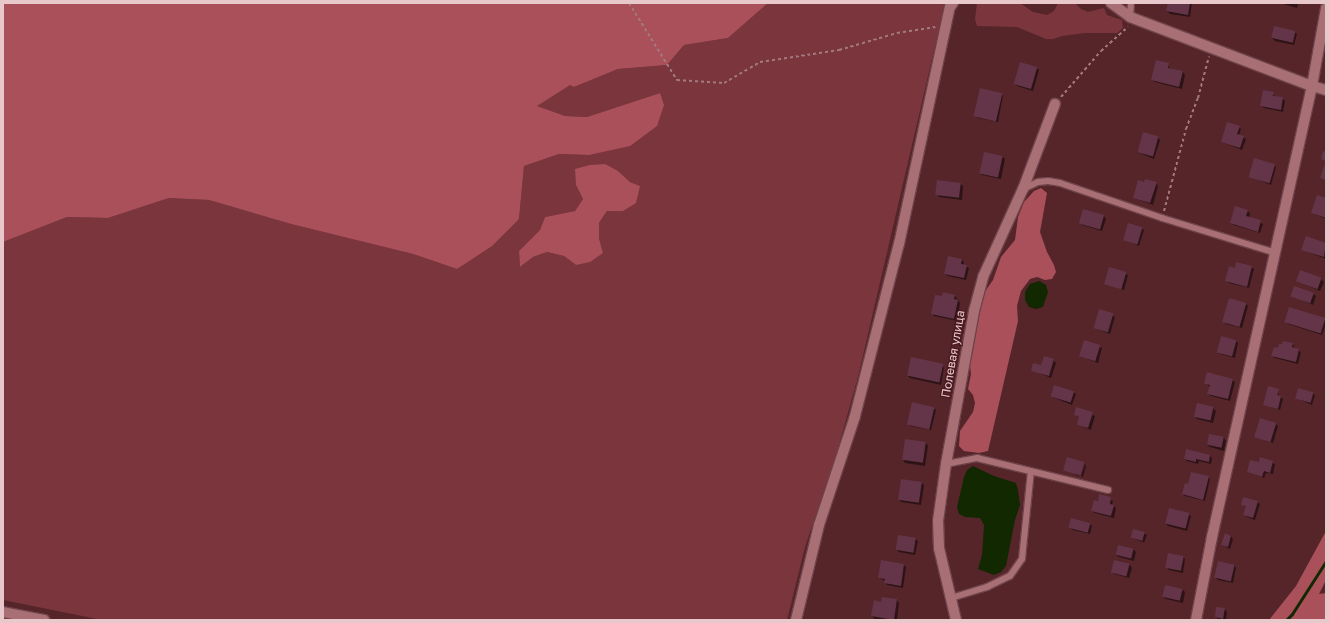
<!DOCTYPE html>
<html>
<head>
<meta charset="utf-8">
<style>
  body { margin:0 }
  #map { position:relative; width:1329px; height:623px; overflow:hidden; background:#55252a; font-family:"Golos Text",sans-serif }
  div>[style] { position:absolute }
  .green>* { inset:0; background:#7b353d }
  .forest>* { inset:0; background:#a9505a }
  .water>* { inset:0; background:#112801 }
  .shadow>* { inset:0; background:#0007; transform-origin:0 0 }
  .stream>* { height:3px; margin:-1.5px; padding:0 1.5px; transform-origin:1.5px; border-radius:1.5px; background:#112801 }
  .building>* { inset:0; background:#643548; transform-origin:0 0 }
  .path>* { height:2px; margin-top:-1px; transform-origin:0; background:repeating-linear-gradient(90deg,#a27a7e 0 3px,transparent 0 6px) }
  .roads { filter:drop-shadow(1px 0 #6e4349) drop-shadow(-1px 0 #6e4349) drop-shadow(0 1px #6e4349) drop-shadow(0 -1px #6e4349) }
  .lane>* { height:6px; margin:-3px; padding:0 3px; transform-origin:3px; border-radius:3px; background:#a87074 }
  .street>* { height:10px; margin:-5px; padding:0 5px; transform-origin:5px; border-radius:5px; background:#a87074 }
  .secondary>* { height:10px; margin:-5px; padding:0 5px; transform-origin:5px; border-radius:5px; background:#a87074 }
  span { translate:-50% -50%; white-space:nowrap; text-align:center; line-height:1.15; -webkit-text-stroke:3px #4a1a20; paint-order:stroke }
  .street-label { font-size:12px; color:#e8c8ca }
  .frame { position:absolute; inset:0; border:4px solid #e8c8ca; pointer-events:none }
</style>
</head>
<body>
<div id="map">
  <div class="green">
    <i style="clip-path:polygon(evenodd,768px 3px,945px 3px,858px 377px,837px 452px,805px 547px,787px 620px,102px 620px,3px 600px,3px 242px,67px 217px,108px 218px,169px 198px,209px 200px,291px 224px,413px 254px,457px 269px,519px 219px,524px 166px,559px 154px,589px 155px,660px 93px,587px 117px,565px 116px,536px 106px,570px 84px,574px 87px,618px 69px,667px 65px,684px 45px,728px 38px,768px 3px,618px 171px,630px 182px,640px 186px,623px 211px,607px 211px,599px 223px,599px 238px,603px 253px,576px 265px,564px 256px,547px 252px,533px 257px,520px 267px,519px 251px,540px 230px,545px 217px,575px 211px,583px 199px,576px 185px,618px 171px)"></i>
    <i style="clip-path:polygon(977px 3px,1020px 3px,1033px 12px,1047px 15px,1054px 11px,1058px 3px,1075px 3px,1081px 9px,1088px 12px,1104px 8px,1107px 15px,1122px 20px,1123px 28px,1117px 33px,1085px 33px,1062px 36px,1053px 39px,1046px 39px,1017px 27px,977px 26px,975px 19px)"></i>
  </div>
  <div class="forest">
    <i style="clip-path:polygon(3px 3px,768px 3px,728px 38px,684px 45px,667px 65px,618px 69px,574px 87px,570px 85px,537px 106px,565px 116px,587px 117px,660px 93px,664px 105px,657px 126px,630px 146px,589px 155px,559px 154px,524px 166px,519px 219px,492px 246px,457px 269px,413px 254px,291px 224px,209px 200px,169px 198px,108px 218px,67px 217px,3px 242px)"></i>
    <i style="clip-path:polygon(605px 164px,618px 171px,630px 182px,640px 186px,636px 203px,623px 211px,607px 211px,599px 223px,599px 238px,603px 253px,590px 262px,576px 265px,564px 256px,547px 252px,533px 257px,520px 267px,519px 251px,540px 230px,545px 217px,575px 211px,583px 199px,576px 185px,575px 169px,590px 165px)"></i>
    <i style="clip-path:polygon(1041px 188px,1047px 193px,1040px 232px,1047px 252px,1054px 265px,1056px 272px,1052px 279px,1045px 280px,1037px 277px,1030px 279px,1021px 291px,1017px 306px,1018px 321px,988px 451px,979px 453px,964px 451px,959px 446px,960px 431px,973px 412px,975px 403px,973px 395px,968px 389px,971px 374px,969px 358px,984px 293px,993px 280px,1001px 257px,1015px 240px,1018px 217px,1024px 202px,1034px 191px)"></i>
    <i style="clip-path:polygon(1326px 531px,1326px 580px,1319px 594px,1326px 593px,1326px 620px,1269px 620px,1296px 586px)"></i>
  </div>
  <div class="water">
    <i style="clip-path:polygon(1039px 281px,1046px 285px,1048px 292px,1043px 307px,1036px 309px,1029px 307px,1025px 300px,1025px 292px,1030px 284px)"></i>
    <i style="clip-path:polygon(973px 466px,994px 476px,1016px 483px,1018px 490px,1020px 505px,1015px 520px,1006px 566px,1001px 572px,994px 575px,978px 569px,982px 555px,984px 525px,980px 518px,965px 517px,959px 514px,957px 507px,964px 477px,967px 470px)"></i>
  </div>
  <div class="shadow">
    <i style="clip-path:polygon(1169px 3px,1192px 3px,1190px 17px,1170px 14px,1167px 11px)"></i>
    <i style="clip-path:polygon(1280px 3px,1298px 3px,1297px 8px)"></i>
    <i style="clip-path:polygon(1294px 32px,1297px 34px,1294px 45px,1275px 41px,1272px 38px)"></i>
    <i style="clip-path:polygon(1168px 64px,1170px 69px,1183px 72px,1185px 75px,1182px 89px,1155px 82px,1152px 80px)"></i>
    <i style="clip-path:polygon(1037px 68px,1039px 70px,1033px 91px,1017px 86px,1015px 84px)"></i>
    <i style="clip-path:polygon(1273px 93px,1275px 97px,1282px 98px,1285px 101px,1283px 112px,1264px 108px,1261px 106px)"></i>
    <i style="clip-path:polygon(1001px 94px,1003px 96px,998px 122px,978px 118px,975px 116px)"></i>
    <i style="clip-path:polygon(1239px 127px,1241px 129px,1239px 135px,1246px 139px,1242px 150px,1222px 142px)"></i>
    <i style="clip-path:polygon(1157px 137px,1160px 140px,1154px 159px,1137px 152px)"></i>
    <i style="clip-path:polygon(1003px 157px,1005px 159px,1001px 179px,982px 175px,980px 173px)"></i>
    <i style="clip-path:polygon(1274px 165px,1276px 167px,1271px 185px,1249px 176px)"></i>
    <i style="clip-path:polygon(1156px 183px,1158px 186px,1153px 205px,1134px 198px)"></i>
    <i style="clip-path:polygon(961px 184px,963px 186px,962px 200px,939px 197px,937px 194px)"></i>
    <i style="clip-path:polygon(1326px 199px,1326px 219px,1312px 213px)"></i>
    <i style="clip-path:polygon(1248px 211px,1250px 214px,1249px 217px,1263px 224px,1260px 233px,1234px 225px,1231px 223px)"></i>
    <i style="clip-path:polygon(1104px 216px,1106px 219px,1102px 231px,1082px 225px,1080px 223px)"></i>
    <i style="clip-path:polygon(1141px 228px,1144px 230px,1139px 246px,1124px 239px)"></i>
    <i style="clip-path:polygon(1306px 237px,1326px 244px,1326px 259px,1303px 250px)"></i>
    <i style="clip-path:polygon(962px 260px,964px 262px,963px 265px,969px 268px,966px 280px,948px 276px,945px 274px)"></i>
    <i style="clip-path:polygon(1251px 267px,1254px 269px,1249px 288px,1229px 283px,1227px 281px,1235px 269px)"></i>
    <i style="clip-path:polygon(1110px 268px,1128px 275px,1124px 290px,1106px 283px)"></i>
    <i style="clip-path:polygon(1321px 279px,1324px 282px,1320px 291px,1297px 281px)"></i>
    <i style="clip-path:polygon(1313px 294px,1316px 296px,1313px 305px,1291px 295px)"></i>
    <i style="clip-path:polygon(955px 296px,960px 303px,957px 321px,934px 316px,932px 313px,943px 297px)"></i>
    <i style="clip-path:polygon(1245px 303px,1248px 306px,1242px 328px,1226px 324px,1224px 322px)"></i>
    <i style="clip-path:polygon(1099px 310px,1115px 317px,1110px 334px,1094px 328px)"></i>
    <i style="clip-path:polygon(1324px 319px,1326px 324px,1322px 335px,1288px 324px,1286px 321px)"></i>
    <i style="clip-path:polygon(1221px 337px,1236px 341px,1238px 343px,1235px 358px,1220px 354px,1217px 352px)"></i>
    <i style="clip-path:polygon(1084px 341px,1102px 348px,1098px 363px,1080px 356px)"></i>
    <i style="clip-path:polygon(1284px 342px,1293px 344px,1295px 349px,1301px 352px,1298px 364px,1275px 358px,1272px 356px,1283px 346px)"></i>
    <i style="clip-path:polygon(1053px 360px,1056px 363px,1051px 378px,1032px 370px)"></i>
    <i style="clip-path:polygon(942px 365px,944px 368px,941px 385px,910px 378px,908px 376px)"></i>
    <i style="clip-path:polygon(1232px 380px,1235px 382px,1230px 401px,1211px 396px,1208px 394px,1210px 387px,1205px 383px)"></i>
    <i style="clip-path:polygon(1277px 390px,1277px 400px,1279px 391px,1279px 396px,1283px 399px,1280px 410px,1264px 404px)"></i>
    <i style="clip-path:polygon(1073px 392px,1076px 394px,1072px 405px,1052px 397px)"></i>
    <i style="clip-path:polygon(1312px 393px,1315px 395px,1312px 405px,1296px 398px)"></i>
    <i style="clip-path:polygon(933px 408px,936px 410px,931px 430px,911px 426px,908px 423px)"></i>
    <i style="clip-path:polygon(1213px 408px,1216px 411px,1213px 423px,1197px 419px,1195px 416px)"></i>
    <i style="clip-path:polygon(1077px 409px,1095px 416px,1091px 430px,1078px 425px,1080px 418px,1075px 415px)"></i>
    <i style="clip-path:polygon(1275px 423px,1278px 426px,1273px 443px,1256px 437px)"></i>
    <i style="clip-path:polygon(1210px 435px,1224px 438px,1226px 441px,1224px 451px,1210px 447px,1207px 445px)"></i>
    <i style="clip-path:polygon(926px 443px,928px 446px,925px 466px,905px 463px,903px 460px)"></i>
    <i style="clip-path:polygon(1187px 450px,1210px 456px,1212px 458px,1211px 464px,1199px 461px,1198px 464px,1187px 461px,1185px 459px)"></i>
    <i style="clip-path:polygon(1068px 458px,1084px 463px,1079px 476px,1064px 469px)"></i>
    <i style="clip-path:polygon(1261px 459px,1275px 464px,1273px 474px,1266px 473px,1264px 478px,1248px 472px,1259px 464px)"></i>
    <i style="clip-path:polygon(1085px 464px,1086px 466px,1083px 477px,1081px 476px)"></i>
    <i style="clip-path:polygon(1208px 477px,1210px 479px,1205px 501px,1185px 496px,1183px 494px)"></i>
    <i style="clip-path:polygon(922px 483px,924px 485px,921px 505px,901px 502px,899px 499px)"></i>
    <i style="clip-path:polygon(1100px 496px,1113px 501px,1112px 505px,1116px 508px,1114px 518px,1095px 513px,1092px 511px)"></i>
    <i style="clip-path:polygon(1257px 502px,1260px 504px,1255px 520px,1247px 517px,1244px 515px,1247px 507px,1242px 504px)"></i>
    <i style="clip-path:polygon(1188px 514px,1191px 516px,1187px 531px,1168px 526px,1166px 524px)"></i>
    <i style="clip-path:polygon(1090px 524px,1092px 526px,1090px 534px,1073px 530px,1070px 528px)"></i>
    <i style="left:1134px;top:530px;width:14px;height:8px;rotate:21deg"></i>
    <i style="clip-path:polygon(1231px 536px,1233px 539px,1230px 549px,1222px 545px)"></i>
    <i style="clip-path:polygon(915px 539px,918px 541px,915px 555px,899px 552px,897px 550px)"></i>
    <i style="clip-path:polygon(1118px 546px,1134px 550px,1136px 552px,1134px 561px,1119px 557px,1116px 555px)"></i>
    <i style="clip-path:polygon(1183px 557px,1185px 559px,1183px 573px,1169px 570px,1166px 567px)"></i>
    <i style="clip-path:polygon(904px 565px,906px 567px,903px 588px,887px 585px,885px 581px,879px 578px)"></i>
    <i style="clip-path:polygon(1130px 565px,1132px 568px,1129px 578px,1114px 574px,1112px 572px)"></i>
    <i style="clip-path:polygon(1234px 565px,1236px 568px,1233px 583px,1218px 580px,1216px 578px)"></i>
    <i style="clip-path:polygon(1183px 590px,1185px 592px,1183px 603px,1166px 599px,1163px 597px)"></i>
    <i style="clip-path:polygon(882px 598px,897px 600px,899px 603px,897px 620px,875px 619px,872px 616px,882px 603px)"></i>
    <i style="clip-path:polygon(1217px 608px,1225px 609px,1227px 612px,1226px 620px,1218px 619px,1216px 617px)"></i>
  </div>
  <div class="stream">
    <i style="left:1286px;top:620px;width:8px;rotate:-45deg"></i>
    <i style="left:1292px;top:614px;width:63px;rotate:-57.3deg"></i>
  </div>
  <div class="building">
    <i style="clip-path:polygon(1168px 3px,1190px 3px,1188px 15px,1166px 11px)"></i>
    <i style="left:1274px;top:26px;width:22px;height:12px;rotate:13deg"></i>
    <i style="clip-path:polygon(1156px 60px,1169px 63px,1168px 68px,1183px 71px,1179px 87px,1151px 80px)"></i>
    <i style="left:1020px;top:62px;width:18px;height:23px;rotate:16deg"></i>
    <i style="left:980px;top:88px;width:23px;height:29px;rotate:13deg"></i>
    <i style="clip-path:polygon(1263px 90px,1274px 92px,1273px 96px,1283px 97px,1281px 110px,1260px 106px)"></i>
    <i style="clip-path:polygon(1227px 122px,1240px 126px,1237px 134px,1244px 136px,1240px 148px,1221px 142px)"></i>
    <i style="left:1143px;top:132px;width:16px;height:21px;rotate:15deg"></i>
    <i style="clip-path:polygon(1323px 151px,1326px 152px,1326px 180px,1320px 178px,1326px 161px,1321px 159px)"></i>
    <i style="left:984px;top:152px;width:19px;height:22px;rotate:12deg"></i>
    <i style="left:1254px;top:158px;width:22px;height:20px;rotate:16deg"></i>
    <i style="clip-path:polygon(1145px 179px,1157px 182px,1150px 203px,1133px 198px,1138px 180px,1144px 182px)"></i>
    <i style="left:937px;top:180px;width:24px;height:15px;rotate:7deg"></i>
    <i style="clip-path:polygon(1317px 195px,1326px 198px,1326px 218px,1311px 213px)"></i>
    <i style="clip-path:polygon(1235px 206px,1248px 210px,1246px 216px,1261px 220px,1258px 232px,1230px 223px)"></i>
    <i style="left:1083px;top:209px;width:22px;height:15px;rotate:16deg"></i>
    <i style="left:1128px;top:223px;width:15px;height:18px;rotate:16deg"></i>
    <i style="clip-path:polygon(1306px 236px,1326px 243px,1324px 257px,1301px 250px)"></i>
    <i style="clip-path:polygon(948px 256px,962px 259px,961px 264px,967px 265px,964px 278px,944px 274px)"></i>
    <i style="clip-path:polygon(1236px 262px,1252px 266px,1247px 287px,1225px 281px,1229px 266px,1235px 268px)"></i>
    <i style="left:1109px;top:267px;width:18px;height:18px;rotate:16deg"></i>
    <i style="left:1300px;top:270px;width:23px;height:12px;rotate:20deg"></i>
    <i style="left:1294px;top:286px;width:21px;height:11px;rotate:19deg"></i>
    <i style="clip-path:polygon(943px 292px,955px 295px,954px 299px,958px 300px,954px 319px,931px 314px,935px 295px,942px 296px)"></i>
    <i style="left:1229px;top:298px;width:18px;height:25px;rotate:16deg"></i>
    <i style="left:1289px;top:307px;width:38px;height:16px;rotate:17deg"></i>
    <i style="left:1099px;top:309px;width:15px;height:20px;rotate:16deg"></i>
    <i style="left:1221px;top:336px;width:16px;height:17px;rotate:15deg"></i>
    <i style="left:1084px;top:340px;width:17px;height:17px;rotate:17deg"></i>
    <i style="clip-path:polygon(1283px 341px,1293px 343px,1292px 347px,1299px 349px,1296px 362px,1271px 356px,1274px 347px,1278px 348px,1279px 344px,1282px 344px)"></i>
    <i style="clip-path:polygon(1044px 356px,1054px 359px,1049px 376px,1031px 371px,1033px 363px,1041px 365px)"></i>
    <i style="left:911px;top:357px;width:33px;height:19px;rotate:12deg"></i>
    <i style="clip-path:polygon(1207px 372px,1233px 379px,1228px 399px,1207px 394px,1210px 385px,1204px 384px)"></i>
    <i style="left:1054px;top:385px;width:21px;height:12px;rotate:17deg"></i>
    <i style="clip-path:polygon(1268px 386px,1279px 389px,1277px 395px,1281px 396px,1278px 409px,1263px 405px)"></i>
    <i style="left:1298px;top:388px;width:16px;height:11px;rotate:15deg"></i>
    <i style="left:912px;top:402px;width:23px;height:23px;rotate:13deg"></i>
    <i style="left:1197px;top:403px;width:17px;height:14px;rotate:13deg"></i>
    <i style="clip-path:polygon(1076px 407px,1093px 412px,1088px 428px,1077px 425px,1079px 417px,1074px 415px)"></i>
    <i style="left:1260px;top:418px;width:17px;height:20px;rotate:17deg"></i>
    <i style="left:1209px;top:434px;width:15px;height:11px;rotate:11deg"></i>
    <i style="left:905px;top:439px;width:21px;height:21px;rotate:8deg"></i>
    <i style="clip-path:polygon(1186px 449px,1210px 455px,1209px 462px,1196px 459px,1196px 462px,1184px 459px)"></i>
    <i style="left:1067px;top:457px;width:18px;height:14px;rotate:16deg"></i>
    <i style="clip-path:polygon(1260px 457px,1273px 461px,1270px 473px,1264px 471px,1262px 477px,1247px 472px,1250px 460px,1259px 462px)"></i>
    <i style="clip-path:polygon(1191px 472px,1209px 476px,1203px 500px,1182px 494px,1185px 483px,1188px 484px)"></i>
    <i style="left:901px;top:479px;width:21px;height:21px;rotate:8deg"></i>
    <i style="clip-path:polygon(1099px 494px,1111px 497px,1110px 504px,1114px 505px,1111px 516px,1091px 511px,1094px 500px,1098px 501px)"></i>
    <i style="clip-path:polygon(1243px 497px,1258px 501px,1253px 518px,1243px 515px,1246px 506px,1241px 505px)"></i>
    <i style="left:1169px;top:508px;width:21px;height:16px;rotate:14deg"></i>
    <i style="left:1071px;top:518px;width:20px;height:10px;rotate:15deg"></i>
    <i style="left:1133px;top:529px;width:12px;height:9px;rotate:14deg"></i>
    <i style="clip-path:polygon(1225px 533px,1231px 536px,1228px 547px,1221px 545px)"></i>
    <i style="left:898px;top:535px;width:18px;height:15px;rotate:9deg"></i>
    <i style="left:1118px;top:545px;width:16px;height:10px;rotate:14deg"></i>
    <i style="left:1168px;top:553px;width:16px;height:15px;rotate:11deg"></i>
    <i style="clip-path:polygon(881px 560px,904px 564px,901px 586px,884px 583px,885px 579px,878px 578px)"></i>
    <i style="left:1114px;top:560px;width:16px;height:13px;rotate:14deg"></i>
    <i style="left:1218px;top:561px;width:17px;height:17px;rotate:13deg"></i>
    <i style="left:1165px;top:585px;width:18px;height:12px;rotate:13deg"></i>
    <i style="clip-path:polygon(882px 597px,897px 599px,894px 620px,871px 616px,874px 600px,881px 602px)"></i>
    <i style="clip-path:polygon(1216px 607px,1225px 608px,1223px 619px,1215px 617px)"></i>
  </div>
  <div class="path">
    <i style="left:629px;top:3px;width:91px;rotate:58.1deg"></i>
    <i style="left:677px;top:80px;width:47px;rotate:3.7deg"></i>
    <i style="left:724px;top:83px;width:42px;rotate:-30.3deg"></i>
    <i style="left:760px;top:62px;width:80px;rotate:-8.6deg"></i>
    <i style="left:839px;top:50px;width:60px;rotate:-16.3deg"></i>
    <i style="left:897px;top:33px;width:39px;rotate:-9deg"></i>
    <i style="left:1061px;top:97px;width:61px;rotate:-49deg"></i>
    <i style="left:1101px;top:51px;width:36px;rotate:-42deg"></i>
    <i style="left:1164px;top:211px;width:85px;rotate:-75deg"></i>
    <i style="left:1186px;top:129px;width:33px;rotate:-69deg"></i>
    <i style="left:1198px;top:98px;width:43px;rotate:-75.3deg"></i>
  </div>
  <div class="roads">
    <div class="lane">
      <i style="left:1130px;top:17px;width:14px;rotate:-86deg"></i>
      <i style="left:1023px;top:189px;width:17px;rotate:-25deg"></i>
      <i style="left:1038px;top:182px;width:10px;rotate:-6deg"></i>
      <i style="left:1048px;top:181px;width:12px;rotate:9deg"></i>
      <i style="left:1060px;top:183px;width:108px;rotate:18.9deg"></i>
      <i style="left:1162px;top:218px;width:119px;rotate:17.1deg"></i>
      <i style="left:946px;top:464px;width:32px;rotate:-11deg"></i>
      <i style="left:977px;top:458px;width:135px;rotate:13.7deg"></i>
      <i style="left:951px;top:598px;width:38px;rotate:-17deg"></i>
      <i style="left:987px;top:587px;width:25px;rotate:-26deg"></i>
      <i style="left:1010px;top:576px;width:21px;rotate:-55deg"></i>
      <i style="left:1022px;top:559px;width:88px;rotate:-84.2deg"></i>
    </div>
    <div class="street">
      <i style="left:1111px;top:3px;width:24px;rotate:36deg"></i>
      <i style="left:1130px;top:17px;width:195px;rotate:20.8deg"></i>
      <i style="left:1312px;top:86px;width:15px;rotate:16deg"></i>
      <i style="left:796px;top:620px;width:98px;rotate:-76.4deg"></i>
      <i style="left:819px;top:525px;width:115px;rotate:-71.7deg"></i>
      <i style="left:855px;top:416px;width:178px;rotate:-75.7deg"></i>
      <i style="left:899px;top:244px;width:242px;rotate:-77.9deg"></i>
      <i style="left:950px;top:7px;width:5px;rotate:-53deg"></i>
      <i style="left:956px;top:620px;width:74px;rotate:-103.3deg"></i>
      <i style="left:939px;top:548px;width:27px;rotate:-92deg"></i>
      <i style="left:938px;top:521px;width:58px;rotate:-82deg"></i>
      <i style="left:946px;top:464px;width:156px;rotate:-79.6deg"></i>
      <i style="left:974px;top:311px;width:35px;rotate:-75deg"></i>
      <i style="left:983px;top:277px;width:97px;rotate:-65.6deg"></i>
      <i style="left:1023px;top:189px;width:91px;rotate:-69.4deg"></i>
      <i style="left:1196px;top:620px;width:85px;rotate:-79.1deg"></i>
      <i style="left:1212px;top:537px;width:462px;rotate:-77.5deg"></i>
      <i style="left:1312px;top:86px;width:79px;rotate:-79.8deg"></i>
    </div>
    <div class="secondary">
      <i style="left:3px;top:612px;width:42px;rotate:11deg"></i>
    </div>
  </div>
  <div class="street-label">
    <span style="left:953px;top:354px;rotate:-80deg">Полевая улица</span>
  </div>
  <div class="frame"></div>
</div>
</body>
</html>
